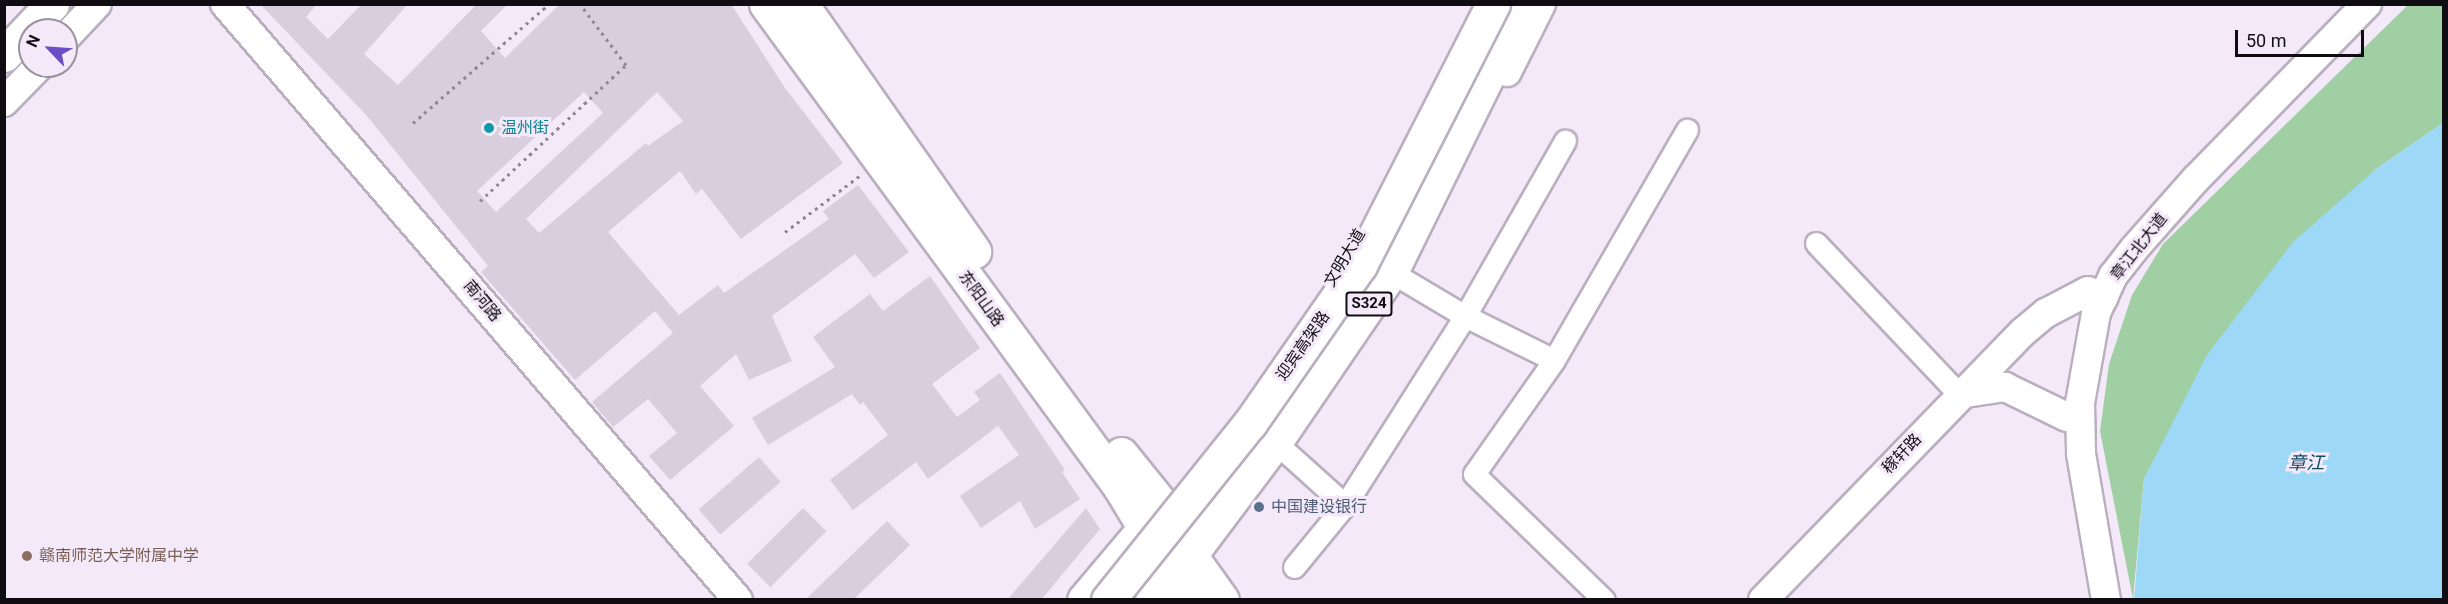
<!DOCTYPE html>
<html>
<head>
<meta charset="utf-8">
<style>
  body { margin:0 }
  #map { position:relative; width:2448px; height:604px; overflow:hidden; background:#f4e9f9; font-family:Roboto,"Noto Sans SC",sans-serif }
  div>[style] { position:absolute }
  .green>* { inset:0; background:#9fcfa2 }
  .water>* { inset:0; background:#9ed8f7 }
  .building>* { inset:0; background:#d8cedd; transform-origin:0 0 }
  .path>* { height:3px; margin-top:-1.5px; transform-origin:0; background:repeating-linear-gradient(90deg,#908994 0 3px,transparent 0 7.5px) }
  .roads { filter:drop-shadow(2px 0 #baafbf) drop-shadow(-2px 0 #baafbf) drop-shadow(0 2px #baafbf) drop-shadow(0 -2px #baafbf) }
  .street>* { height:21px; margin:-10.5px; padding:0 10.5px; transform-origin:10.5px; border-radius:10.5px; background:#fff }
  .secondary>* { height:28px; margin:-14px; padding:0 14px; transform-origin:14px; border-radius:14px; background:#fff }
  .primary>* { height:33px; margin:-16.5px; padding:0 16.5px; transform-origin:16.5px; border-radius:16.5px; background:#fff }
  .bridges { filter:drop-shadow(2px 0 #baafbf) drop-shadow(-2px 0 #baafbf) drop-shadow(0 2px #baafbf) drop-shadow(0 -2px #baafbf) }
  .highway-bridge>* { height:33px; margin:-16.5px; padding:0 16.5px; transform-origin:16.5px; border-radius:16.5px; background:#fff }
  .dots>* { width:16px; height:16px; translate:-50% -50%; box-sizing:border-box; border:3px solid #f4e9f9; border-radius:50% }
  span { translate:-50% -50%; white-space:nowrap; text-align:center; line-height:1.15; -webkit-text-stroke:6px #f4e9f9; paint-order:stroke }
  .shield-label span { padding:2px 4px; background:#f4e9f9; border:2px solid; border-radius:4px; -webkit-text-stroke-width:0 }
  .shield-label { font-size:15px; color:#100d12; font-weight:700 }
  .culture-label { font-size:16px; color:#0d838f }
  .left { translate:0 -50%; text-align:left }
  .street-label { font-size:16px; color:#100d12 }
  .service-label { font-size:16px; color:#4e5e75 }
  .education-label { font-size:16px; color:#785e54 }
  .water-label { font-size:18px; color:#0c4a64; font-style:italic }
  .frame { position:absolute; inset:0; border:6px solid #100d12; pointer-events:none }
  .north { position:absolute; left:18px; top:18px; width:60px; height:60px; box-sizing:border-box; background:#f4e9f9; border:2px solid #99919d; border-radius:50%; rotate:295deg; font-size:16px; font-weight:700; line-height:24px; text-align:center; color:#100d12 }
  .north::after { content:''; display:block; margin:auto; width:21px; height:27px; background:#6b4dc6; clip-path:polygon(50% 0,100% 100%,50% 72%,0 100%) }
  .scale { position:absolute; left:2235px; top:30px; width:129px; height:27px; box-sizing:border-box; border:3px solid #100d12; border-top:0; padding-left:8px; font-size:18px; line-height:21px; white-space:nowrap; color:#100d12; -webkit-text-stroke:4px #f4e9f9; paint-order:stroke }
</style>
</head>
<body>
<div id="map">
  <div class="green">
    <i style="clip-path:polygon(2408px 5px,2443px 5px,2443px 123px,2376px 169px,2171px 429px,2144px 479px,2133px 599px,2100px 431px,2109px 364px,2132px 295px,2163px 244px)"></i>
  </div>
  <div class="water">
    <i style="clip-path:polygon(2443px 123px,2443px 599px,2134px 599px,2144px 479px,2207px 355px,2293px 242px,2376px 169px)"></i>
  </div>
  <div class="building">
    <i style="clip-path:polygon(evenodd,260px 4px,317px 4px,306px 17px,328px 39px,362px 4px,408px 4px,364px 54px,398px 85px,477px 4px,508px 4px,481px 31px,505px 58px,560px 4px,731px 4px,785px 88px,843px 163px,741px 239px,702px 189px,696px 194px,680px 171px,608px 232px,679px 315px,718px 285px,724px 293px,829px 219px,823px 211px,858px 185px,909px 252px,874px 278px,855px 254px,772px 316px,792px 361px,749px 380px,736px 354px,700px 386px,734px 426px,670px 480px,649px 456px,677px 433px,648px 399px,613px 427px,592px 402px,673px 333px,655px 311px,575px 380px,481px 272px,488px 266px,367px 116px,260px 4px,584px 92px,603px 113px,496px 212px,477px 191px,584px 92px,260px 4px,657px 92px,683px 121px,648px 146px,646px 143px,539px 233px,526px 219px,657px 92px)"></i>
    <i style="clip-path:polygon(930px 276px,980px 348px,932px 384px,957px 417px,980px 400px,974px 392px,1000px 373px,1065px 470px,1062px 472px,1080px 499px,1035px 529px,1020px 501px,981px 528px,960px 496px,1019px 455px,998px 426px,928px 479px,916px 462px,853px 510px,830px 480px,888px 435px,863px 402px,860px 405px,852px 394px,768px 445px,752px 418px,835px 367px,813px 337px,870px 294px,883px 311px)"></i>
    <i style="left:759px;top:457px;width:33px;height:80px;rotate:49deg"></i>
    <i style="left:803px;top:508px;width:33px;height:79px;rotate:45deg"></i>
    <i style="clip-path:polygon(1086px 508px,1100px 529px,1041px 600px,1007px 600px)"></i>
    <i style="clip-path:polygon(887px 521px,910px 545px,853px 600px,805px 600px)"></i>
  </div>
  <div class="path">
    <i style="left:413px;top:123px;width:181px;rotate:-41.2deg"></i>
    <i style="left:480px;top:201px;width:200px;rotate:-43deg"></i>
    <i style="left:626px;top:65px;width:76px;rotate:-127deg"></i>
    <i style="left:785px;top:232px;width:96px;rotate:-37deg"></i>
  </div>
  <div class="roads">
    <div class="street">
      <i style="left:1816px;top:243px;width:208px;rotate:46.6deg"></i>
      <i style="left:1391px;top:272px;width:86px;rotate:30.7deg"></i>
      <i style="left:1465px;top:316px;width:99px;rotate:26.3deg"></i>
      <i style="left:1275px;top:442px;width:94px;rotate:42deg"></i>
      <i style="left:1294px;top:567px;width:80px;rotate:-50.6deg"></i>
      <i style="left:1345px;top:505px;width:224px;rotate:-57.6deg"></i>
      <i style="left:1465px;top:316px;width:202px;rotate:-60.3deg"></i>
      <i style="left:1604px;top:600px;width:181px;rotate:-135.9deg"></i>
      <i style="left:1474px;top:474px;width:139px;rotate:-54.9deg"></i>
      <i style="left:1554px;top:360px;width:266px;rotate:-60deg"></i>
    </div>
    <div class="secondary">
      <i style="left:225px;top:4px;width:786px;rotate:49.28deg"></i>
      <i style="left:66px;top:37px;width:45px;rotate:-46.8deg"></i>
      <i style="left:1507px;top:72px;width:76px;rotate:-63.4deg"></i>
      <i style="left:4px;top:102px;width:50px;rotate:-45.8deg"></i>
      <i style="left:1959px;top:394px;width:47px;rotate:-8.7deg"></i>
      <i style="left:2005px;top:387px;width:69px;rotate:25.8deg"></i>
      <i style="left:1763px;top:600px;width:373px;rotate:-45.9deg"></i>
      <i style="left:2023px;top:332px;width:30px;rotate:-40deg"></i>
      <i style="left:2046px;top:313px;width:47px;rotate:-27.6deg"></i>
      <i style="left:2088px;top:291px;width:17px;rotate:21deg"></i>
      <i style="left:2106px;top:600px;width:149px;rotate:-99.7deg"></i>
      <i style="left:2081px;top:453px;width:50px;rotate:-91.1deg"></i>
      <i style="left:2080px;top:403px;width:91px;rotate:-79.9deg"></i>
      <i style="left:2096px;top:313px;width:41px;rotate:-65.3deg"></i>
      <i style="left:2113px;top:276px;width:34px;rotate:-52deg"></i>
      <i style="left:2134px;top:249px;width:94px;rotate:-48.5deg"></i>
      <i style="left:2196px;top:179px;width:245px;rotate:-45.7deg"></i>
    </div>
    <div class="primary">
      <i style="left:766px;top:4px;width:599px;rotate:53.76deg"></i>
      <i style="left:1120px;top:487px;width:132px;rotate:59deg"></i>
      <i style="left:801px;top:4px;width:302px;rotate:55deg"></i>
      <i style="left:4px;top:55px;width:70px;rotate:-46.7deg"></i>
      <i style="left:1121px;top:454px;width:67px;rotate:51.1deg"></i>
      <i style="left:1163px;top:506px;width:56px;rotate:61.1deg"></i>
      <i style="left:1190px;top:555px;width:55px;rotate:54.6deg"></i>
      <i style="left:1084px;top:600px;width:115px;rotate:-49.9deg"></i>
      <i style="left:1152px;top:600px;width:59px;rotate:-49.8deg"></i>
      <i style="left:1190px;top:555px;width:141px;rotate:-53deg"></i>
      <i style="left:1275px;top:442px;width:206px;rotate:-55.7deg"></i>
      <i style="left:1391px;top:272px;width:299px;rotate:-63.8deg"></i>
    </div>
  </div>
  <div class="bridges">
    <div class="highway-bridge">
      <i style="left:1108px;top:600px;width:227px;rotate:-51.3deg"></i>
      <i style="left:1250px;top:423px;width:193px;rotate:-55.2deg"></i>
      <i style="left:1360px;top:265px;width:293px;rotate:-63deg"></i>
    </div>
  </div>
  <div class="dots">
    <i style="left:489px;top:128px;background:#0f9aa8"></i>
    <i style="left:1259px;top:507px;background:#5c6f8a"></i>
    <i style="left:27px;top:556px;background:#8d6e63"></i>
  </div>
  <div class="shield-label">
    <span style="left:1369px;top:304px">S324</span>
  </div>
  <div class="culture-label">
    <span class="left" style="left:501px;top:128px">温州街</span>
  </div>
  <div class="street-label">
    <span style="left:2139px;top:247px;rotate:-52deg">章江北大道</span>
    <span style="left:1345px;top:258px;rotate:-59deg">文明大道</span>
    <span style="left:981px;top:299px;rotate:54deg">东阳山路</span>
    <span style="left:482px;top:301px;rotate:50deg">南河路</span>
    <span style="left:1303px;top:346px;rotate:-55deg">迎宾高架路</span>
    <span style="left:1902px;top:454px;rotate:-46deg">稼轩路</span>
  </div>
  <div class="service-label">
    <span class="left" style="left:1271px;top:507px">中国建设银行</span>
  </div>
  <div class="education-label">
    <span class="left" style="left:39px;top:556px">赣南师范大学附属中学</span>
  </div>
  <div class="water-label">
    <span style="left:2306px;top:463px">章江</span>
  </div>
  <div class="frame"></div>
  <div class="north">N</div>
  <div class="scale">50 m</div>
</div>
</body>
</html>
